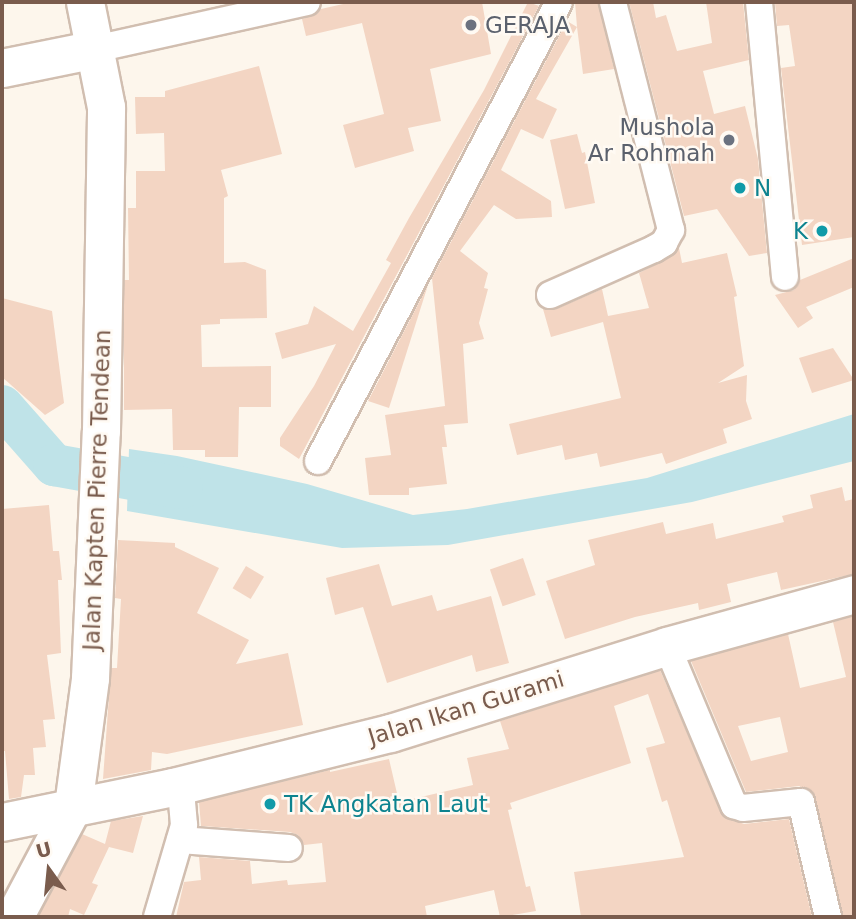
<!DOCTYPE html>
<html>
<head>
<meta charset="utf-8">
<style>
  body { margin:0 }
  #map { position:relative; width:856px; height:919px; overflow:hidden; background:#fdf6ec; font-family:"DejaVu Sans",sans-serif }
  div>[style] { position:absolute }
  .water>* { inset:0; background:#bfe3e8 }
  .river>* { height:42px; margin:-21px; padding:0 21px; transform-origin:21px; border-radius:21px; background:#bfe3e8 }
  .building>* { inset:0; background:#f3d5c3; transform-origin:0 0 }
  .roads { filter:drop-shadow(2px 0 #d1beb0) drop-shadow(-2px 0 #d1beb0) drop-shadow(0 2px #d1beb0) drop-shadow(0 -2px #d1beb0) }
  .street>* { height:26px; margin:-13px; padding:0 13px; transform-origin:13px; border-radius:13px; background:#fff }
  .secondary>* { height:37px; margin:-18.5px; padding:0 18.5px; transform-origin:18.5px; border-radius:18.5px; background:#fff }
  .dots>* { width:19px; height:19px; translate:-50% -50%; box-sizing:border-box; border:4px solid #fffaf3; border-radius:50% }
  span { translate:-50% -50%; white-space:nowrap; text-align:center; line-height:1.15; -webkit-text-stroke:5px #fffaf3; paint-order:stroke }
  .worship-label { font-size:23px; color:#5b616d }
  .left { translate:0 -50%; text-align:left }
  .right { translate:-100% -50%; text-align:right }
  .culture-label { font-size:23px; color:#0d838f }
  .street-label { font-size:23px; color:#7a5c4d }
  .frame { position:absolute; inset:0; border:4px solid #7a5c4d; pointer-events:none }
  .north { position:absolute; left:14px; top:835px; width:70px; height:70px; -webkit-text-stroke:5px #fffaf3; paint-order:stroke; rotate:345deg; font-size:19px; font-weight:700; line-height:28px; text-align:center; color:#7a5c4d }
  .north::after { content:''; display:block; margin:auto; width:24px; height:32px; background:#7a5c4d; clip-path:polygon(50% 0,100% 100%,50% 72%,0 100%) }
</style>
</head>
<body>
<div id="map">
  <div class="water">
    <i style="clip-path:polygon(854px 414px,854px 461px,692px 502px,448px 545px,342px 548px,127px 511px,129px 449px,177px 456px,307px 484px,413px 515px,467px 509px,647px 478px)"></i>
  </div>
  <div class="river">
    <i style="left:2px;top:406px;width:79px;rotate:48.6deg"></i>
    <i style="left:54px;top:465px;width:130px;rotate:10.2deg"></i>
  </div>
  <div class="building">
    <i style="clip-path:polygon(352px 2px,482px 2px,491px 54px,430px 69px,441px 121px,408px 128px,414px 151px,355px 168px,343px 125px,384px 114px,362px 23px,306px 36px,302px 19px,317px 14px,321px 9px)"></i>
    <i style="clip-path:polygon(528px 2px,539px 6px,299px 459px,280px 446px,280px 438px,314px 386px,336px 344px,282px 359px,275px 333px,308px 324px,314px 306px,353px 331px,391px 263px,386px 260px,409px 218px,484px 90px)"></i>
    <i style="clip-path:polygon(575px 2px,598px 2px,614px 69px,583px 74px,577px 27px,536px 99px,557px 109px,543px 139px,521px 129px,501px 170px,551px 201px,552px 217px,516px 219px,494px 205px,460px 251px,488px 273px,484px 288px,488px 289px,479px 323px,484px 339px,463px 344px,468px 423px,444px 425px,447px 447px,442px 447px,447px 484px,409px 488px,409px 495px,369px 495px,365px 458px,391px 455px,385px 415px,445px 406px,432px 278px,567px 21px,577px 27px)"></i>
    <i style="clip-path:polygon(629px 2px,653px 2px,656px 18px,666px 15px,677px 51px,712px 43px,706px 2px,743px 2px,749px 60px,703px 71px,714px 114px,745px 106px,758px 159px,767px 253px,749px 256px,717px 209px,684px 216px)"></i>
    <i style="clip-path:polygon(786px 2px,854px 2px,854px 237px,802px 245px,781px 68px,795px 66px,789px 25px,777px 26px,775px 3px)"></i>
    <i style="clip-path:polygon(259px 66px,282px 154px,221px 170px,228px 196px,224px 198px,224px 263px,245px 262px,266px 270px,267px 318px,220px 319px,220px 324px,201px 325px,202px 367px,271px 366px,271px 407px,239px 407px,238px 457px,205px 457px,205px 450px,173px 450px,172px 409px,124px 410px,124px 280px,129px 280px,128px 208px,136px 208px,136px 171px,165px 171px,164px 133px,136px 134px,135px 97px,165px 97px,165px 91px)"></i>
    <i style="clip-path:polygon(577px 134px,582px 153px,585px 152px,595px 203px,565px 209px,550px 140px)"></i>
    <i style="clip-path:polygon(679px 248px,682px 263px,727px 253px,737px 296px,734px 297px,744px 366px,718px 383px,747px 375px,746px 401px,752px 419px,723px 429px,727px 443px,666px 464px,662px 453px,600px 467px,597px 453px,565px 460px,562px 445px,517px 455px,509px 424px,621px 398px,603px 322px,551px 337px,543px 309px,556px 309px,602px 289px,608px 316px,649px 308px,639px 273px,672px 256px)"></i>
    <i style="clip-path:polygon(854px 258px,854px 287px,806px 307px,813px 318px,798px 328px,775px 295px,794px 290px,800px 280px)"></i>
    <i style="clip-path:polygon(428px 285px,389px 408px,368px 401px)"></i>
    <i style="clip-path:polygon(2px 298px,52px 311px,64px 403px,45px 415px,2px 377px)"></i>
    <i style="clip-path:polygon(833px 348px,854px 380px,812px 393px,799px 358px)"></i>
    <i style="clip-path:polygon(842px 487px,845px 501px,854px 499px,854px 574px,781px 590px,777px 572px,727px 584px,731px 602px,699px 610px,698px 603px,635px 617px,565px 639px,546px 581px,595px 565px,588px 540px,663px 522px,666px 534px,713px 523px,716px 539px,784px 522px,782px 516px,813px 508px,810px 495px)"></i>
    <i style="clip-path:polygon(49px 505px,53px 551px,59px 551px,62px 580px,58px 580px,61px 653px,47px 655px,55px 719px,43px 720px,46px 747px,33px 748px,35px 775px,24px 775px,21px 797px,9px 799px,5px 751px,2px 751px,2px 509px)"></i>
    <i style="clip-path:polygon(118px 540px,175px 543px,175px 547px,219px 568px,197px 613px,249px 640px,236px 664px,288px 653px,303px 725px,167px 754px,152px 752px,151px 770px,103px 779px,111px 668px,117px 668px,121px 599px,115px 598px)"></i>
    <i style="left:523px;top:558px;width:39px;height:35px;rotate:71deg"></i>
    <i style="clip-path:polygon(379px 564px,392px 606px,432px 595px,437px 611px,491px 596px,509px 663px,476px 672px,472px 655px,387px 683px,363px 607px,335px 615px,326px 578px)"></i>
    <i style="left:246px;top:566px;width:21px;height:26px;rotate:31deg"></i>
    <i style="clip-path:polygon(evenodd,854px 616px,854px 917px,843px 917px,813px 792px,799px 786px,746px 792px,691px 661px,788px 634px,800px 688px,846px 677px,833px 622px,854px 616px,780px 717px,788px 752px,751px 761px,738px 726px,780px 717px)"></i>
    <i style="clip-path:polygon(660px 670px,723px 816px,744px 824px,789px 819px,812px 917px,581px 917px,574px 872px,684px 857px,667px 800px,662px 802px,646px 748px,665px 743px,648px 694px,614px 706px,631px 763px,510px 803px,512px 809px,508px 810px,526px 887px,530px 886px,536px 911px,500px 917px,494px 890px,425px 906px,427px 917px,176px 917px,184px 882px,201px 880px,199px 857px,250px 861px,252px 884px,287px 880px,288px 885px,326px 882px,322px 843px,304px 845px,298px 835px,290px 832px,201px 826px,199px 802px,330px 770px,330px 772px,389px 759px,399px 802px,473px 785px,467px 758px,509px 749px,500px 721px)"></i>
    <i style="clip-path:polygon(143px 816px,133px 853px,109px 847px,92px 883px,98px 885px,84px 915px,70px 909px,68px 917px,38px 917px,82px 834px,105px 844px,111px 821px)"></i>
  </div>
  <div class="roads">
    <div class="street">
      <i style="left:759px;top:2px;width:276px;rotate:84.6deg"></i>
      <i style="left:95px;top:49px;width:217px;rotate:-12.5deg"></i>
      <i style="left:550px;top:295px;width:114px;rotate:-23.9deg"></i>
      <i style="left:654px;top:249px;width:12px;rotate:-31deg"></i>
      <i style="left:664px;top:243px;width:15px;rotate:-62deg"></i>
      <i style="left:671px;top:230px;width:235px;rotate:-104.3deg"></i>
      <i style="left:318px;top:461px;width:518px;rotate:-62.3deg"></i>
      <i style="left:667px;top:646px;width:173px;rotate:67.2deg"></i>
      <i style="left:734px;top:805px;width:9px;rotate:18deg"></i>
      <i style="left:743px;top:808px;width:58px;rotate:-5.9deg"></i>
      <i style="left:801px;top:802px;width:118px;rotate:76.8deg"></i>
      <i style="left:180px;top:840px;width:109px;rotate:4.2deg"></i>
      <i style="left:157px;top:917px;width:96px;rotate:-73.6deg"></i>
      <i style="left:184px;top:825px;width:24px;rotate:-95deg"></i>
      <i style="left:182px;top:801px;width:17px;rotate:-123deg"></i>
    </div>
    <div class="secondary">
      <i style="left:2px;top:68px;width:95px;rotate:-11.5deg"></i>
      <i style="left:2px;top:822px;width:175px;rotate:-11.6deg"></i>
      <i style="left:173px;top:787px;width:224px;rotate:-14deg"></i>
      <i style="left:390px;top:733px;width:290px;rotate:-17.4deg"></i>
      <i style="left:667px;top:646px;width:194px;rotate:-15.5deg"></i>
      <i style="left:14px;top:917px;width:126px;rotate:-62deg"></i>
      <i style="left:73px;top:806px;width:129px;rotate:-82.4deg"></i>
      <i style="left:90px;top:678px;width:247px;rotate:-87.5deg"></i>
      <i style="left:101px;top:431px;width:324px;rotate:-89.1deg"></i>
      <i style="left:106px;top:107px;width:107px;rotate:-101.3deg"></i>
    </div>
  </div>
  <div class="dots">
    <i style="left:471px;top:25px;background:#6b7280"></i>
    <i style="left:729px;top:140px;background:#6b7280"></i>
    <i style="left:740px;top:188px;background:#0f9aa8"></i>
    <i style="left:822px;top:231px;background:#0f9aa8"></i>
    <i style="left:270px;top:804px;background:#0f9aa8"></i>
  </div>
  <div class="worship-label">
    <span class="left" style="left:485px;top:25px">GERAJA</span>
    <span class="right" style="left:715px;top:140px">Mushola<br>Ar Rohmah</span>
  </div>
  <div class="culture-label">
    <span class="left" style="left:754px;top:188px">N</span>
    <span class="right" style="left:808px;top:231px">K</span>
    <span class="left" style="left:284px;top:804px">TK Angkatan Laut</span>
  </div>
  <div class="street-label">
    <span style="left:97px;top:490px;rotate:-88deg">Jalan Kapten Pierre Tendean</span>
    <span style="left:466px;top:708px;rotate:-17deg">Jalan Ikan Gurami</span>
  </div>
  <div class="frame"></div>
  <div class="north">U</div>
</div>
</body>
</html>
